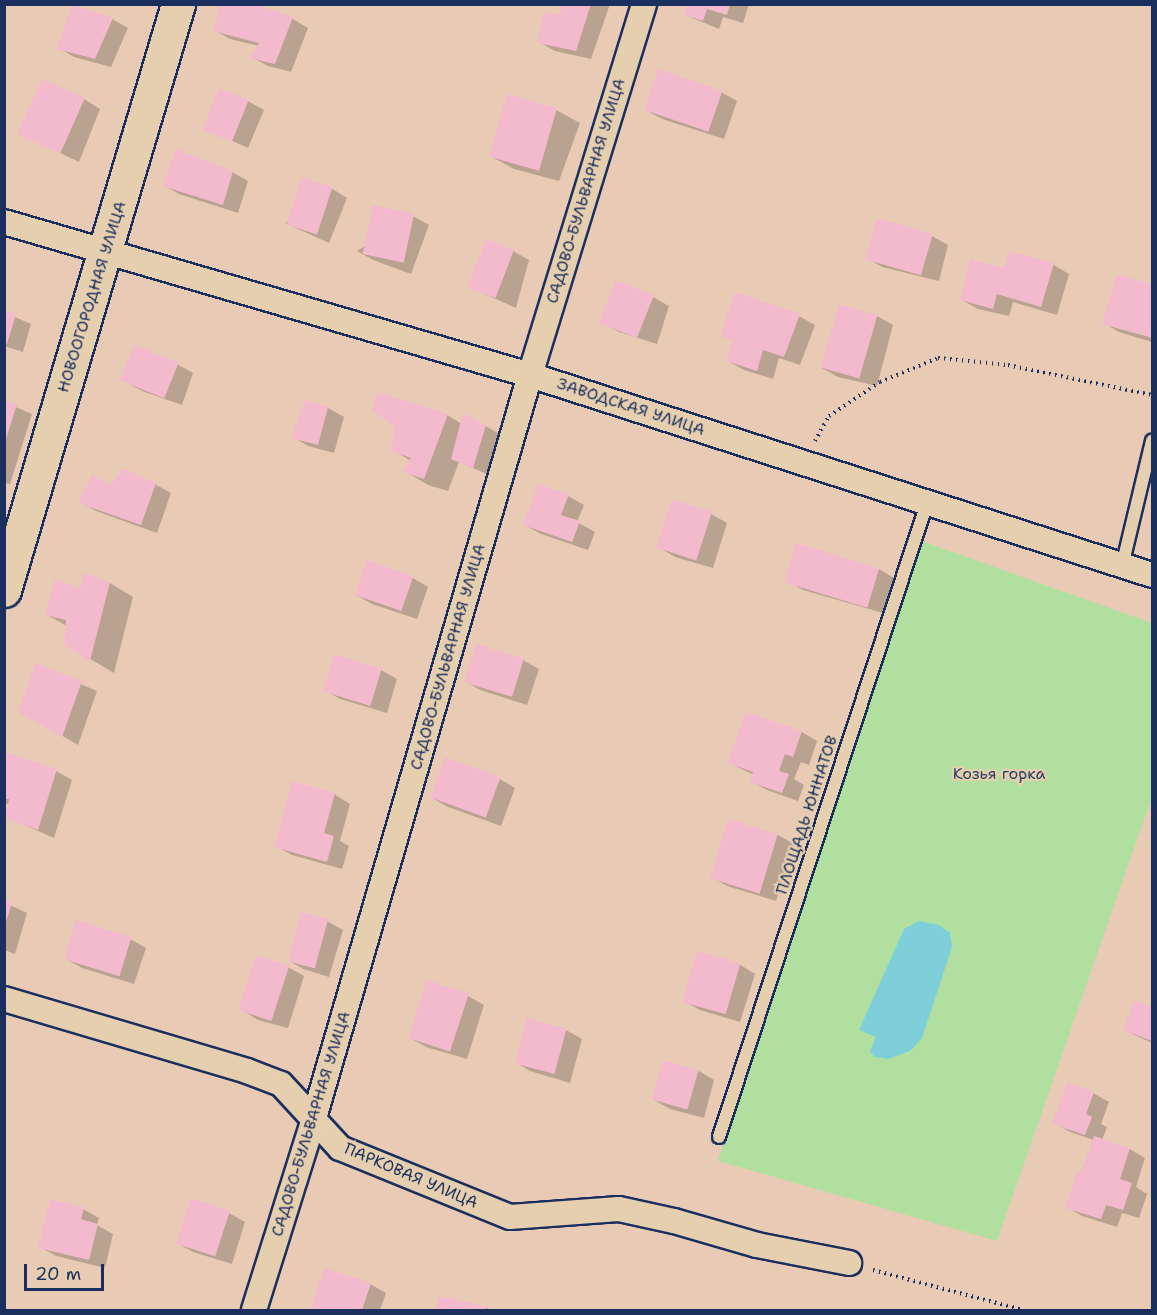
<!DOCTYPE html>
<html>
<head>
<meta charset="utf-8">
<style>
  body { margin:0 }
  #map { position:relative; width:1157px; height:1315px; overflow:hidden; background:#e9cbb5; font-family:"Shantell Sans",sans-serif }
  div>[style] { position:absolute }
  .green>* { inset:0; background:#b1df9f }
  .water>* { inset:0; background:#7fcfdb }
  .shadow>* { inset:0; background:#0003 }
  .building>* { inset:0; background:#f3bace; transform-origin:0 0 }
  .path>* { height:4px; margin-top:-2px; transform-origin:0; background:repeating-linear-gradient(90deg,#1b2f5e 0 1.5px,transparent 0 6px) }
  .roads { filter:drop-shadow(2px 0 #1b2f5e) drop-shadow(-2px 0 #1b2f5e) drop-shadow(0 2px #1b2f5e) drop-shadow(0 -2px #1b2f5e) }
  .lane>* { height:12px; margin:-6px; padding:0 6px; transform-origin:6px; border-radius:6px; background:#e6cfaf }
  .street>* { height:24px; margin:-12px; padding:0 12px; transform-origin:12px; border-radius:12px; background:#e6cfaf }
  .secondary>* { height:33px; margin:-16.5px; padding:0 16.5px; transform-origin:16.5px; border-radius:16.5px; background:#e6cfaf }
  span { translate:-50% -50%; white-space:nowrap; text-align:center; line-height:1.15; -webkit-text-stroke:4.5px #e6cfaf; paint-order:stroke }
  .street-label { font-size:16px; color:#1b2f5e }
  .park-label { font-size:16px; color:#2a4164 }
  .frame { position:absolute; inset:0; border:6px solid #1b2f5e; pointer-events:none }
  .scale { position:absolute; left:24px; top:1264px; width:80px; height:27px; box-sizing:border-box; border:3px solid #1b2f5e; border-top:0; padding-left:8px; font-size:18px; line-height:21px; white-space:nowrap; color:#1b2f5e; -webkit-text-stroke:4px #e6cfaf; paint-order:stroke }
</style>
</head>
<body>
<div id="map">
  <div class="green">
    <i style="clip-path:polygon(913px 538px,1152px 623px,1152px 797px,997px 1241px,718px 1161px)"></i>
  </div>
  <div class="water">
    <i style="clip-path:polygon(918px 921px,939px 925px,950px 933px,952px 947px,922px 1038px,910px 1051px,888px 1059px,875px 1057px,870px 1052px,876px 1037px,859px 1030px,904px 929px)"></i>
  </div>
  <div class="shadow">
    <i style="clip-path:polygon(248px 4px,293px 19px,308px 28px,291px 72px,268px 66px,252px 57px,259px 46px,230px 39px,214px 30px)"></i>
    <i style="clip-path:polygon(565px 4px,610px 4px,591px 59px,555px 51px,539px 42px,561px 16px)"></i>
    <i style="clip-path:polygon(689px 4px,749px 4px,743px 23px,723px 17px,719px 29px,685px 15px)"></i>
    <i style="clip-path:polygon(112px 19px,128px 28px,111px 67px,74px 57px,59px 48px)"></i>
    <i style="clip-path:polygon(721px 92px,737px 101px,724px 139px,662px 119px,646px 110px)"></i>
    <i style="clip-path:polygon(84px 99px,100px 109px,79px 162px,22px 135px)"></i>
    <i style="clip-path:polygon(248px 101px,264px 110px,248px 148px,206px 129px)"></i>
    <i style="clip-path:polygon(556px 110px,580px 123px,559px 181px,514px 169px,490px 156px)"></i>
    <i style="clip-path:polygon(232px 172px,248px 181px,238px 213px,179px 194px,163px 185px)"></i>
    <i style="clip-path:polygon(331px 188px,347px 198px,329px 243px,285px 223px)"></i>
    <i style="clip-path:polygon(413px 216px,429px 225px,411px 274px,373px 260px,357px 251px)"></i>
    <i style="clip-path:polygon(932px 236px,948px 245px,939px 281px,882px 267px,867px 258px)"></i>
    <i style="clip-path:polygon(513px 251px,529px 260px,516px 308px,473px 289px)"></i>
    <i style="clip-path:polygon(1011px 253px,1054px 265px,1069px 274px,1057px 315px,1013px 302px,1009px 316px,978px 309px,962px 300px,1006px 270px)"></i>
    <i style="clip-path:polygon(1118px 276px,1152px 287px,1152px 342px,1119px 332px,1104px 323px)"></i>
    <i style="clip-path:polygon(653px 297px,669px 306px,657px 344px,619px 332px,604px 323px)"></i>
    <i style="clip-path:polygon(840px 306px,877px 316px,893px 325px,877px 386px,838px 377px,822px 368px)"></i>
    <i style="clip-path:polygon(4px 312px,31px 324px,23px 352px,4px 346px)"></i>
    <i style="clip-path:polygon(799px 316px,815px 325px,800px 365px,779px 358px,773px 379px,744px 370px,728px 361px,734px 342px,722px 335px)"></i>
    <i style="clip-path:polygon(177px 364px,193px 373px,182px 405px,142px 391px,126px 382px)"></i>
    <i style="clip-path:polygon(4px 402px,32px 414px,10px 484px,4px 483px)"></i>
    <i style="clip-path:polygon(306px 402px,328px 408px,344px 417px,334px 453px,308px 446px,293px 437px)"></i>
    <i style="clip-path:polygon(447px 415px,462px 424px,486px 426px,501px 435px,489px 475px,459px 462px,448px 491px,428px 485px,405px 471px,411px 461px,393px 450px)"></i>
    <i style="clip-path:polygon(155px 484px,171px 493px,157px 533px,96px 511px,80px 502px)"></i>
    <i style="clip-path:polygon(568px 496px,584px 505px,577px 522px,595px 532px,588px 550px,541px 534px,525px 525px)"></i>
    <i style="clip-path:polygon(711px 514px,727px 523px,713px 568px,675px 557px,660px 548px)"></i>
    <i style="clip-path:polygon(368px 562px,413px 578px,428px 587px,417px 619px,372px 604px,356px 595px)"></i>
    <i style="clip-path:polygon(879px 569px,894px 578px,883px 613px,803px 590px,787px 581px)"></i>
    <i style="clip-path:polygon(85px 575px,110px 583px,133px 597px,114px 673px,65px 644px,67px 626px,47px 615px,81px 591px)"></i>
    <i style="clip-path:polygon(523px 660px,539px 669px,527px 705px,480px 690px,465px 681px)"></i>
    <i style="clip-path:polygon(36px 665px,97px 691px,78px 745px,20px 711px)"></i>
    <i style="clip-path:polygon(381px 670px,397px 679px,387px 713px,340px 699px,325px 690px)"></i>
    <i style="clip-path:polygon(802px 732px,817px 741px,809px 765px,801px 762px,794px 779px,804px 785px,798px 801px,767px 790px,751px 781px,754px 775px,729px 763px)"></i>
    <i style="clip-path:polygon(446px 759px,500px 779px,515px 788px,501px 826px,448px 807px,432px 798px)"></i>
    <i style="clip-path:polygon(4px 767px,56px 771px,72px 780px,54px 838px,6px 817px,9px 805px,4px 802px)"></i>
    <i style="clip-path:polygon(334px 794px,350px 804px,340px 841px,349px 846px,342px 869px,292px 855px,276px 846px)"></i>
    <i style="clip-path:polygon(729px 821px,778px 835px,794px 844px,776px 901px,727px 886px,712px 877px)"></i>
    <i style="clip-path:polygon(4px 902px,27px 913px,15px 954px,4px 950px)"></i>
    <i style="clip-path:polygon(327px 921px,343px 930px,329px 977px,303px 969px,288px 960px)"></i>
    <i style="clip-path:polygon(130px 939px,146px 948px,134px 984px,82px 968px,66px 959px)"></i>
    <i style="clip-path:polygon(739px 964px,755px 974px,740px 1022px,700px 1010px,684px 1001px)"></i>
    <i style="clip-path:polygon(288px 967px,304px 976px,288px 1028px,258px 1020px,242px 1010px)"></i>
    <i style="clip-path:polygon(468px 996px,484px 1005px,467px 1059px,426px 1047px,410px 1038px)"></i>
    <i style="clip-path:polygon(1135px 1002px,1152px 1008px,1152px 1043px,1124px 1030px)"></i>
    <i style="clip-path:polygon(566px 1030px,582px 1039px,570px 1083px,530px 1071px,515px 1062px)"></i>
    <i style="clip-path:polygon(699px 1071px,714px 1080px,704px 1118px,670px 1109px,654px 1100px)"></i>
    <i style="clip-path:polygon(1093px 1093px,1109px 1102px,1101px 1124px,1107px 1127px,1102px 1140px,1130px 1149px,1145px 1158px,1136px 1187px,1147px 1194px,1139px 1218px,1122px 1213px,1117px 1227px,1082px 1216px,1067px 1207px,1094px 1140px,1070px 1132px,1054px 1123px)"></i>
    <i style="clip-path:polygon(83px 1209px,99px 1218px,97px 1225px,113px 1234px,105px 1268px,56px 1256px,40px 1247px)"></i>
    <i style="clip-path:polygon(229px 1213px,245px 1222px,232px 1264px,193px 1252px,177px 1243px)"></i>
    <i style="clip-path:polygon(325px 1270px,370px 1284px,386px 1293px,380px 1310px,312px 1310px)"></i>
    <i style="clip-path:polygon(440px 1298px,487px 1308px,491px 1310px,437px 1310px)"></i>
  </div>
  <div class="building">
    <i style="clip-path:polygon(221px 4px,253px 4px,293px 17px,275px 64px,250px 58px,259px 43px,213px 31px)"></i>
    <i style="clip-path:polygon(563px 4px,591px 4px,576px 51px,538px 43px,543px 12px,560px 14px)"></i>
    <i style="clip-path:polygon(687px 4px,730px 4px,727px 15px,707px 9px,703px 21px,684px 15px)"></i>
    <i style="clip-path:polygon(72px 5px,113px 18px,95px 59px,57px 49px)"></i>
    <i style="left:658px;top:69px;width:68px;height:43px;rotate:19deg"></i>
    <i style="left:42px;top:79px;width:47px;height:61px;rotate:24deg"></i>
    <i style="left:219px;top:88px;width:32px;height:45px;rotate:22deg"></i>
    <i style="left:507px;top:94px;width:52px;height:65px;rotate:16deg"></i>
    <i style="clip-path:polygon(176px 149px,233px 171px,223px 205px,162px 186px)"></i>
    <i style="left:302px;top:177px;width:32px;height:50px;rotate:18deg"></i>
    <i style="left:373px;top:205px;width:42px;height:50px;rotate:12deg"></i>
    <i style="left:877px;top:218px;width:58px;height:43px;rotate:16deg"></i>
    <i style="left:486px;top:239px;width:30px;height:52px;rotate:21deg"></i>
    <i style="clip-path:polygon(1010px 251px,1054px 263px,1041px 307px,997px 294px,993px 309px,960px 300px,970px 259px,1004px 268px)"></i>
    <i style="clip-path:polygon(1117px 274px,1152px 285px,1152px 338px,1102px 324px)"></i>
    <i style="left:616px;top:280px;width:41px;height:46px;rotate:22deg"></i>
    <i style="clip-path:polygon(735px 292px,800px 314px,784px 357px,763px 350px,757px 371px,726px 361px,733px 341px,720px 336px)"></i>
    <i style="left:839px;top:304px;width:40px;height:66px;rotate:16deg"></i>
    <i style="clip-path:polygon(4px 310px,16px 314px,7px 344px,4px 343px)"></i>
    <i style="left:134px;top:345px;width:48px;height:38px;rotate:22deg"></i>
    <i style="clip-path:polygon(378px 392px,448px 414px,424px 479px,403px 472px,411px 458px,391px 451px,394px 426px,372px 411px)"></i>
    <i style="clip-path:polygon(4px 400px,17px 404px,5px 442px,4px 442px)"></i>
    <i style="clip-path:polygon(305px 400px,328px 407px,318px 445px,291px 438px)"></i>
    <i style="clip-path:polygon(463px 413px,486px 425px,473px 468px,451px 459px)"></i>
    <i style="clip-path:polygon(123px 469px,156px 483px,141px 525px,78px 503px,92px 475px,111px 485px)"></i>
    <i style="clip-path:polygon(538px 484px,569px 494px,561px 515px,580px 521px,572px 542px,523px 525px)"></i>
    <i style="left:672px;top:499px;width:42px;height:51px;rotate:18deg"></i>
    <i style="left:796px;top:543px;width:87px;height:41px;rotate:17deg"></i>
    <i style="left:367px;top:560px;width:49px;height:37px;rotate:19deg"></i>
    <i style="clip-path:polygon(84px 573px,110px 582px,90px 661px,64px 645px,66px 620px,45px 615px,55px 579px,80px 589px)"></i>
    <i style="left:476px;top:644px;width:50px;height:40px;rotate:17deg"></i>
    <i style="left:334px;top:654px;width:50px;height:39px;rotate:17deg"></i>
    <i style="clip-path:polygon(35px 663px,82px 681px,62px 737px,18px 712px)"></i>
    <i style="clip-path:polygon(746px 712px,802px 731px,793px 757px,785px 754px,779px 771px,789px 774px,782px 793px,750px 782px,753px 772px,727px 763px)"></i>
    <i style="clip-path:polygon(8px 753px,57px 769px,38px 830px,5px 818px,9px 799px,4px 799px,4px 763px)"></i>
    <i style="left:445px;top:757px;width:59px;height:43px;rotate:20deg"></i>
    <i style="clip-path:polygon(292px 781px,335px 793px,324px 833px,334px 836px,327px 862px,274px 847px)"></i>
    <i style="left:728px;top:819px;width:52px;height:62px;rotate:17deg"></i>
    <i style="clip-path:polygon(4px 900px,12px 903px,5px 925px,4px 924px)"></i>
    <i style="left:301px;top:912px;width:28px;height:51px;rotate:15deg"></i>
    <i style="left:76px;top:920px;width:58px;height:41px;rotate:17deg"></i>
    <i style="left:697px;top:951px;width:45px;height:53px;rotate:16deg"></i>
    <i style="left:256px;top:955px;width:35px;height:58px;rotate:18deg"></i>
    <i style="left:427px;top:980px;width:44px;height:61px;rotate:18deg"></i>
    <i style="clip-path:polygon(1134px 1000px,1152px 1007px,1152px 1041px,1123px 1030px)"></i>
    <i style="left:527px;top:1018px;width:41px;height:47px;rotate:15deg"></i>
    <i style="left:663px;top:1060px;width:37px;height:41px;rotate:16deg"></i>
    <i style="clip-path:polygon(1067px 1082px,1094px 1092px,1086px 1114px,1092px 1117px,1085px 1135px,1052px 1124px)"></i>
    <i style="clip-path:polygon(1094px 1136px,1130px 1148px,1120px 1179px,1132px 1183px,1123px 1210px,1106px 1205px,1101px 1219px,1065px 1208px,1077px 1172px,1081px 1173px)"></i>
    <i style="left:191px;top:1198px;width:41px;height:48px;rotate:18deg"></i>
    <i style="clip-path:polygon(50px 1199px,84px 1207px,81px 1219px,98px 1224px,89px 1260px,38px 1248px)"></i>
    <i style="clip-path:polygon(324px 1268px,371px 1283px,362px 1310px,310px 1310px)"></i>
    <i style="clip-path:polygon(439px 1296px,487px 1307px,486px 1310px,435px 1310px)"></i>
  </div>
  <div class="path">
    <i style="left:815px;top:441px;width:29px;rotate:-61deg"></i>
    <i style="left:829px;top:416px;width:61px;rotate:-33.7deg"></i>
    <i style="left:880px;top:382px;width:63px;rotate:-22.5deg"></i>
    <i style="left:938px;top:358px;width:70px;rotate:5.7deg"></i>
    <i style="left:1008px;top:365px;width:147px;rotate:11.8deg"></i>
    <i style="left:873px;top:1270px;width:155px;rotate:14.9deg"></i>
  </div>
  <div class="roads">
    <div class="lane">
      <i style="left:1122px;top:566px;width:129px;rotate:-76.5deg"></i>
      <i style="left:719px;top:1137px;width:667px;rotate:-71.84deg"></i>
    </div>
    <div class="street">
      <i style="left:4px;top:222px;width:548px;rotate:16.22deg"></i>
      <i style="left:530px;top:375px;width:653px;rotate:17.82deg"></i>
      <i style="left:4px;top:999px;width:253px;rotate:16.5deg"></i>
      <i style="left:247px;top:1071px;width:36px;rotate:21deg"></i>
      <i style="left:281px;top:1084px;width:87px;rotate:47.3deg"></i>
      <i style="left:340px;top:1148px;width:183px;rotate:22.1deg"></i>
      <i style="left:510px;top:1217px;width:109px;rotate:-4.2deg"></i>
      <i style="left:619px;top:1209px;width:56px;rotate:12.3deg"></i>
      <i style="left:674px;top:1221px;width:86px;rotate:16.1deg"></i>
      <i style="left:757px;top:1245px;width:94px;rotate:11.1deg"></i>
      <i style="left:254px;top:1310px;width:201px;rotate:-72.6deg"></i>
      <i style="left:314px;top:1118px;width:774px;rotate:-73.79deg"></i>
      <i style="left:530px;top:375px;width:388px;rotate:-72.9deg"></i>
    </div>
    <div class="secondary">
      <i style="left:4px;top:590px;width:611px;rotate:-73.46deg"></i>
    </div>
  </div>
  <div class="street-label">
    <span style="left:586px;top:191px;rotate:-73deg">САДОВО-БУЛЬВАРНАЯ УЛИЦА</span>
    <span style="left:92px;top:297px;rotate:-73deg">НОВООГОРОДНАЯ УЛИЦА</span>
    <span style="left:631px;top:407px;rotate:18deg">ЗАВОДСКАЯ УЛИЦА</span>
    <span style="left:448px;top:657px;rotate:-74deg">САДОВО-БУЛЬВАРНАЯ УЛИЦА</span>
    <span style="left:807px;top:815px;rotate:-72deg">ПЛОЩАДЬ ЮННАТОВ</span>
    <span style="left:311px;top:1124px;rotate:-73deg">САДОВО-БУЛЬВАРНАЯ УЛИЦА</span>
    <span style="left:411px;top:1176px;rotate:23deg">ПАРКОВАЯ УЛИЦА</span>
  </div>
  <div class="park-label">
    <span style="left:999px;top:774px">Козья горка</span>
  </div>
  <div class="frame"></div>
  <div class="scale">20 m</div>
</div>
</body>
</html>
